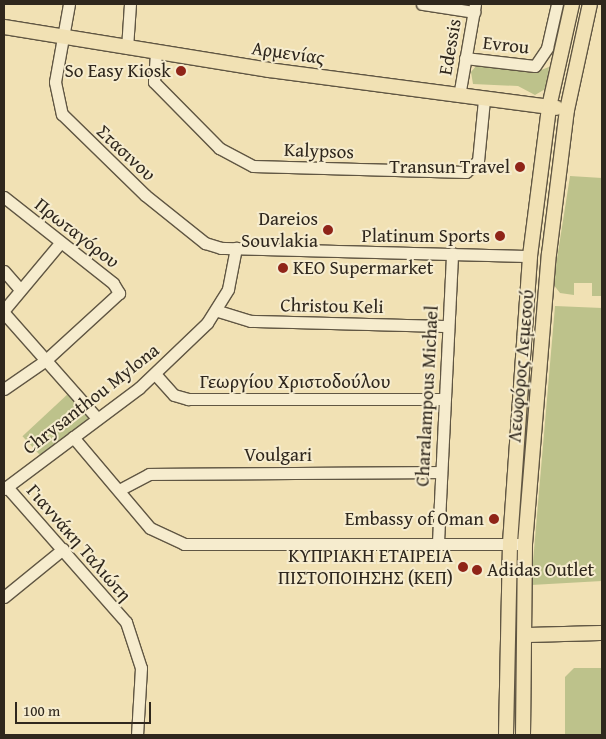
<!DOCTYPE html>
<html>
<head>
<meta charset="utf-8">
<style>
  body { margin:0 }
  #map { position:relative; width:606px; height:739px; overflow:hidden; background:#f1e1b4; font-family:"Gentium Book Plus",serif }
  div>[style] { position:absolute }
  .green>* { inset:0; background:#bdc28b; transform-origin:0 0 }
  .roads { filter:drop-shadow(1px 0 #605643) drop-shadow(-1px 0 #605643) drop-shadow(0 1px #605643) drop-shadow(0 -1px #605643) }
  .minor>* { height:11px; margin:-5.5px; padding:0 5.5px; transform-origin:5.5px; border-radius:5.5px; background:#f6ecce }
  .major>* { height:14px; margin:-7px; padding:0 7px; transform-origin:7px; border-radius:7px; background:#f1e1b4 }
  .dots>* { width:14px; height:14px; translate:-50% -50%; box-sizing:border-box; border:2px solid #f6ecce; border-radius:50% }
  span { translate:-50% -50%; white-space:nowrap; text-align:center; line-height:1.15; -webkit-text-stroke:4px #f6ecce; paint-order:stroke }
  .street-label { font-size:19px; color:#2f271d }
  .poi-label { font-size:19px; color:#2f271d }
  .right { translate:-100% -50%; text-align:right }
  .left { translate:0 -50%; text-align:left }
  .frame { position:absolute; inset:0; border:5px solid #2f271d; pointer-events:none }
  .scale { position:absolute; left:15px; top:702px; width:136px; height:22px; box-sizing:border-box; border:2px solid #2f271d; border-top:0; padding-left:6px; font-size:15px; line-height:18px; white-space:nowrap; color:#2f271d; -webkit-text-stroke:4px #f6ecce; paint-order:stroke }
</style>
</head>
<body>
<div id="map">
  <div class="green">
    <i style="clip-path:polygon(477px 65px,533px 73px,549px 67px,547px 88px,535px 95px,518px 86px,473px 84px,471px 72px)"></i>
    <i style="clip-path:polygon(570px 176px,602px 178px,602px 296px,592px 296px,592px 283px,574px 283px,574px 295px,560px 293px,553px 284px)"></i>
    <i style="clip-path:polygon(555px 306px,602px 308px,602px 581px,531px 585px)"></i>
    <i style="left:70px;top:392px;width:34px;height:65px;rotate:47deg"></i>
    <i style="clip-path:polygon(574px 668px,602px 668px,602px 735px,565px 735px,565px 677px)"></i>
  </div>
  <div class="roads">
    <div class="minor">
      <i style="left:69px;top:4px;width:79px;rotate:100.2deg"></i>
      <i style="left:55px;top:82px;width:33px;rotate:78deg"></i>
      <i style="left:62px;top:114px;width:116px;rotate:44.3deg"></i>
      <i style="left:145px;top:195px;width:77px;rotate:38.7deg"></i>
      <i style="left:205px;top:243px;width:17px;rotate:17deg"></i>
      <i style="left:221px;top:248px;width:309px;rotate:1.5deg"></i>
      <i style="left:422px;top:4px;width:53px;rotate:8.7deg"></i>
      <i style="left:127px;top:48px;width:44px;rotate:-86.1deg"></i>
      <i style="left:156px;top:53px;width:29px;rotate:94deg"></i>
      <i style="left:154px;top:82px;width:93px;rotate:45.4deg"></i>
      <i style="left:219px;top:148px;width:38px;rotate:28deg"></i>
      <i style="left:253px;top:166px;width:213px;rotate:1.6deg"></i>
      <i style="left:466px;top:172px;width:16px;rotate:-43deg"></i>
      <i style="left:478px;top:161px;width:61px;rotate:-84.4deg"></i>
      <i style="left:465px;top:58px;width:70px;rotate:6.5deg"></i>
      <i style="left:535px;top:66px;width:22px;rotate:-56deg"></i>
      <i style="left:547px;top:48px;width:45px;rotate:-77.2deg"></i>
      <i style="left:459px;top:96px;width:93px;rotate:-80.1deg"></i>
      <i style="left:4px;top:197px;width:139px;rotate:38.3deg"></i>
      <i style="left:113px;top:283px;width:12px;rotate:59deg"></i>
      <i style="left:119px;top:293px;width:99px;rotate:137.5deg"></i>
      <i style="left:46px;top:360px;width:51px;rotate:145.4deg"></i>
      <i style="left:4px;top:271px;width:23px;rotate:49deg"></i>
      <i style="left:4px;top:310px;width:87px;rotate:-50.1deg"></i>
      <i style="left:218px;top:311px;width:34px;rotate:17deg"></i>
      <i style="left:251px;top:321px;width:197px;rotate:1.5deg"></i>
      <i style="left:4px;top:313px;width:140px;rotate:48.5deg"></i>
      <i style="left:155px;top:374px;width:28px;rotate:48deg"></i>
      <i style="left:174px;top:395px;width:15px;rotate:16deg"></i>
      <i style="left:188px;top:399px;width:256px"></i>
      <i style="left:73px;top:437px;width:119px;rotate:49.8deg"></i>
      <i style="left:150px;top:528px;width:38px;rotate:25deg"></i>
      <i style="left:184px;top:544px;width:341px"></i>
      <i style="left:7px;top:487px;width:180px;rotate:48.6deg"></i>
      <i style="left:126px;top:622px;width:48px;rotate:71.9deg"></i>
      <i style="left:141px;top:668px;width:67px;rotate:93.4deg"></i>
      <i style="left:4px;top:489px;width:169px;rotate:-36.8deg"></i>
      <i style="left:139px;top:388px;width:94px;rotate:-43.7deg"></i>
      <i style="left:207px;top:323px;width:40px;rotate:-58deg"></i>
      <i style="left:228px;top:289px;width:42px;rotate:-79deg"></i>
      <i style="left:119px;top:490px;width:34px;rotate:-28deg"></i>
      <i style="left:149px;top:474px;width:292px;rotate:-0.4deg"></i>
      <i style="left:438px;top:542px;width:289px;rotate:-87.2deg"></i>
      <i style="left:4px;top:597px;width:76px;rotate:-39.1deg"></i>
    </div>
    <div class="major">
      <i style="left:4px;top:27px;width:268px;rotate:9.2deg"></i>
      <i style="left:269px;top:70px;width:290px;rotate:7.5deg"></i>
      <i style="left:526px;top:635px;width:76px;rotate:-1.5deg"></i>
      <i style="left:506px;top:735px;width:192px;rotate:-88.8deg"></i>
      <i style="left:510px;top:543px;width:288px;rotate:-86deg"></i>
      <i style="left:530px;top:256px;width:150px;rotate:-82.7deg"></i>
      <i style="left:549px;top:107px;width:106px;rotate:-77.4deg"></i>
      <i style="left:523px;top:735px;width:191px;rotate:-89.4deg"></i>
      <i style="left:525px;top:544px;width:291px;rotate:-85.3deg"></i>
      <i style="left:549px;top:254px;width:145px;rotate:-82.9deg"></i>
      <i style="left:567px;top:110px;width:108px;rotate:-77.8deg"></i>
    </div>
  </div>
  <div class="dots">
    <i style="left:181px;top:71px;background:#8f2418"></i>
    <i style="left:520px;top:167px;background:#8f2418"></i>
    <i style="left:328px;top:230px;background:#8f2418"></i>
    <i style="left:500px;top:236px;background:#8f2418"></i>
    <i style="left:283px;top:268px;background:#8f2418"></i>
    <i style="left:494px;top:519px;background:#8f2418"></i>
    <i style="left:463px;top:567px;background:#8f2418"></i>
    <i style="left:477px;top:570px;background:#8f2418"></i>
  </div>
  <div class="street-label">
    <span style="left:506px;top:45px;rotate:6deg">Evrou</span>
    <span style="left:450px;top:47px;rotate:-80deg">Edessis</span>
    <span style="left:288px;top:53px;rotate:8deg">Αρμενίας</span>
    <span style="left:319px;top:151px;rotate:2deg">Kalypsos</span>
    <span style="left:126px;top:153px;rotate:43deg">Στασινου</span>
    <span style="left:77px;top:233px;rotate:38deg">Πρωταγόρου</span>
    <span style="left:332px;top:306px;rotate:1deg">Christou Keli</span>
    <span style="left:521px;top:366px;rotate:-85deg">Λεωφόρος Λεμεσού</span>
    <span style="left:295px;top:382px">Γεωργίου Χριστοδούλου</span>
    <span style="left:427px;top:396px;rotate:-87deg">Charalampous Michael</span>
    <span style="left:91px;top:399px;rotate:-38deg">Chrysanthou Mylona</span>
    <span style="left:278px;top:455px">Voulgari</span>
    <span style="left:79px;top:543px;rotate:49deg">Γιαννάκη Ταλιώτη</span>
  </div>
  <div class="poi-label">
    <span class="right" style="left:171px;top:71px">So Easy Kiosk</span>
    <span class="right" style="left:510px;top:167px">Transun Travel</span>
    <span class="right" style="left:318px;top:230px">Dareios<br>Souvlakia</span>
    <span class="right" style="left:490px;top:236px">Platinum Sports</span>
    <span class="left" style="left:293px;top:268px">KEO Supermarket</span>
    <span class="right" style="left:484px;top:519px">Embassy of Oman</span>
    <span class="right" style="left:453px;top:567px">ΚΥΠΡΙΑΚΗ ΕΤΑΙΡΕΙΑ<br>ΠΙΣΤΟΠΟΙΗΣΗΣ (ΚΕΠ)</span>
    <span class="left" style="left:487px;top:570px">Adidas Outlet</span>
  </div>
  <div class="frame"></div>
  <div class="scale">100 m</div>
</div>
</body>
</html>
